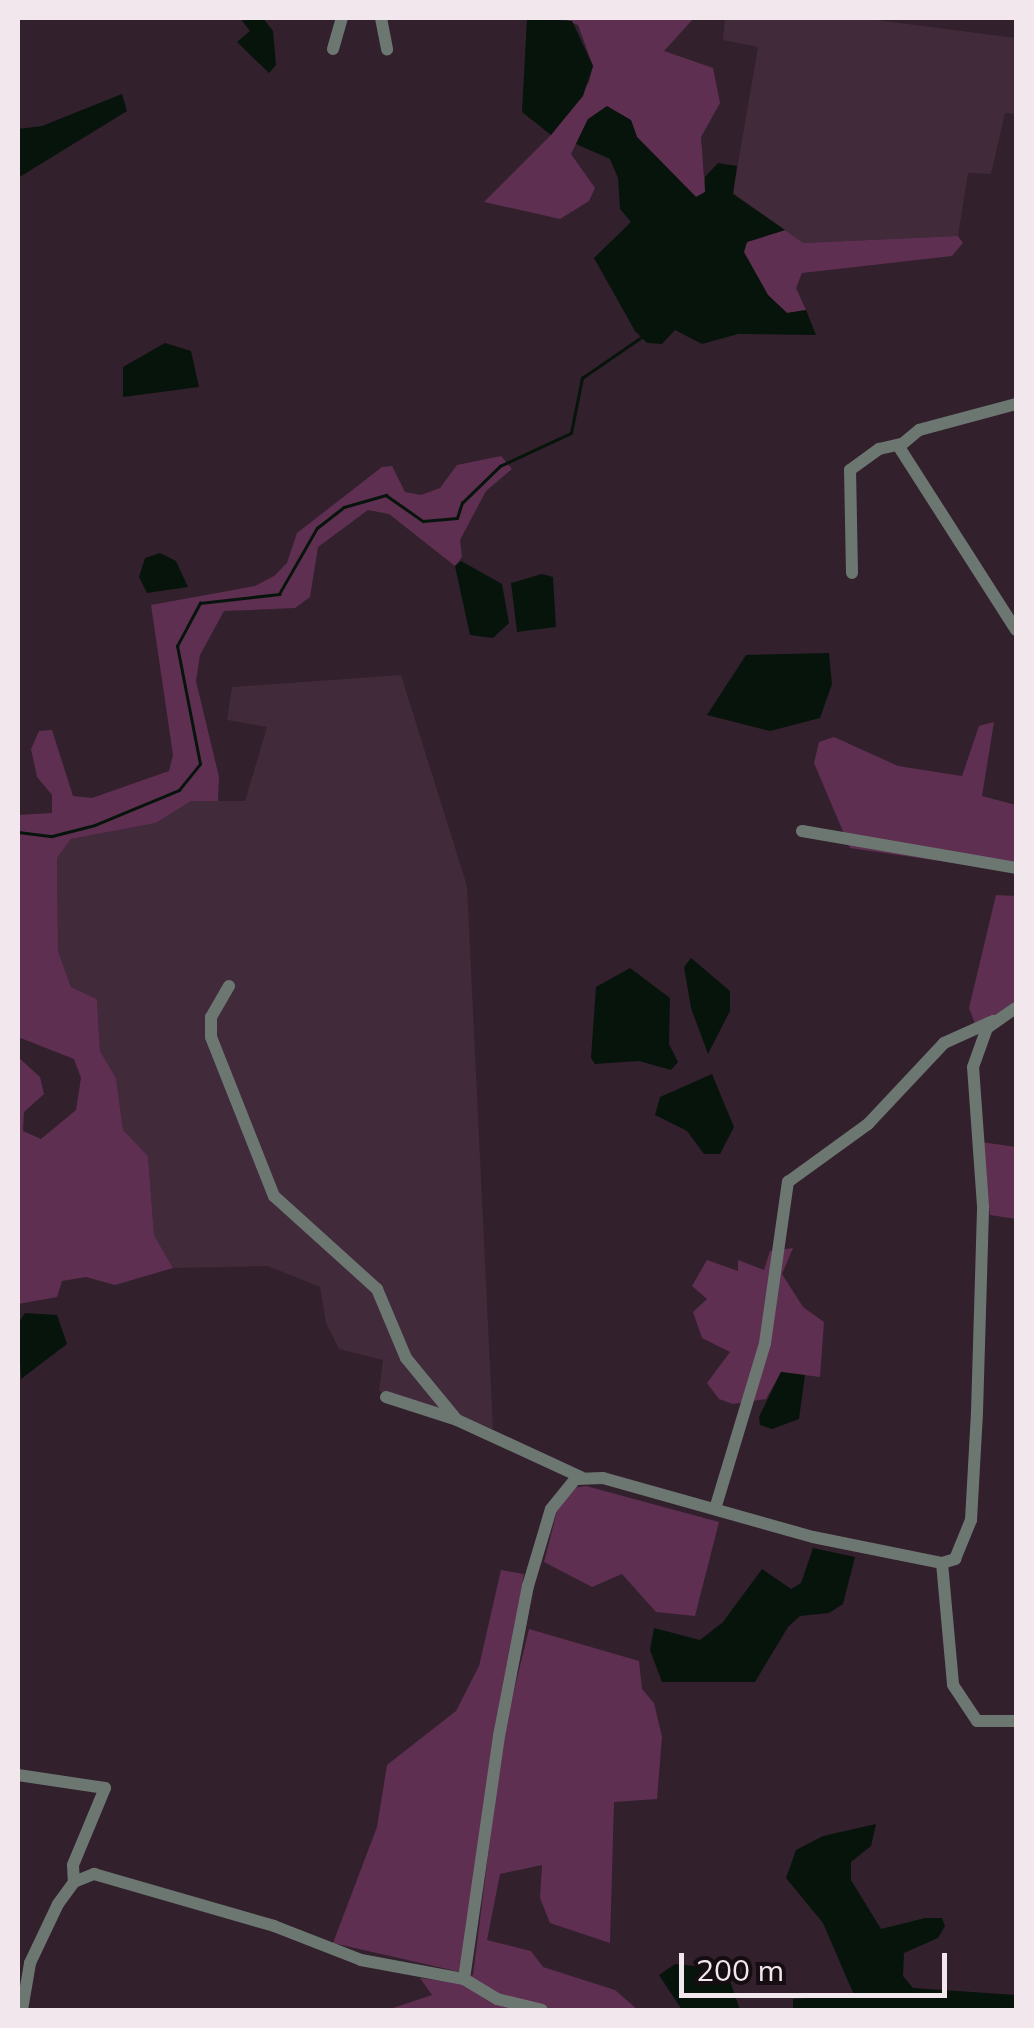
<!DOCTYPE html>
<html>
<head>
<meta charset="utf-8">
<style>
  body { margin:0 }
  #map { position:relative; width:1034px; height:2028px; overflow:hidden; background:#32202c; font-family:Mulish,sans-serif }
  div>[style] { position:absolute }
  .built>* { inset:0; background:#412a3a }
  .green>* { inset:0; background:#5f2f51 }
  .water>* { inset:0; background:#07140c }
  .stream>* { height:2.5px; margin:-1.25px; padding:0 1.25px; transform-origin:1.25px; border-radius:1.25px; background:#07140c }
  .minor>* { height:12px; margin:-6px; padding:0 6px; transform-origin:6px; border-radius:6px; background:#6d7771 }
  span { translate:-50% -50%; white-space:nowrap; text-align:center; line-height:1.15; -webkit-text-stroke:8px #150d12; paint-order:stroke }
  .frame { position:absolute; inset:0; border:20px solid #f3e7ee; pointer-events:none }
  .scale { position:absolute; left:679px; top:1953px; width:268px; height:45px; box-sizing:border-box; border:5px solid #f3e7ee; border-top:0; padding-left:12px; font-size:30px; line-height:35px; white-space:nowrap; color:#f3e7ee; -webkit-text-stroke:8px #150d12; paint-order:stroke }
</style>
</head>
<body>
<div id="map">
  <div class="built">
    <i style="clip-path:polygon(725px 18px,861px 18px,1016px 38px,1016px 114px,1005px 113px,991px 174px,968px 173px,958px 236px,803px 243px,733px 193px,758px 47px,723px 40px)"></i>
    <i style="clip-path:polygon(401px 675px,467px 886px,493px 1429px,379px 1391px,383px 1360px,339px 1349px,326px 1323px,320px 1287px,268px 1266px,173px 1268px,154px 1235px,148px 1157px,123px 1130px,116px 1078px,100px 1051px,97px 999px,71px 987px,58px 951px,57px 858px,71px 839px,156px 823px,191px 801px,245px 801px,267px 727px,227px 720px,232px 687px)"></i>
  </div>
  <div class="green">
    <i style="clip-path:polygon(562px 18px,694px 18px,664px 51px,713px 68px,720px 103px,701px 137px,705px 192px,696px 197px,637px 137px,631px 120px,588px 119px,571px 154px,595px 188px,589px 201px,560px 219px,484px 202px,551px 135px,589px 82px,593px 66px,578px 25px)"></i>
    <i style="clip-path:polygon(785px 230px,803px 243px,958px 236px,963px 243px,952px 256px,802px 273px,796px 288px,806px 310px,787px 313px,768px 295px,743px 252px,747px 242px)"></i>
    <i style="clip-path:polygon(501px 456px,512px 469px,486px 491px,460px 540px,462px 557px,455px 566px,389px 514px,368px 510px,318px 547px,310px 597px,295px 608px,224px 611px,200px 655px,196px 681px,219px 777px,218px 801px,191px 801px,156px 823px,71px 839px,57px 858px,58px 951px,71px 987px,97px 999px,100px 1051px,116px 1078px,123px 1130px,148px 1156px,154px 1235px,173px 1268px,115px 1285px,86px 1277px,62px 1281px,57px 1297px,18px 1304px,18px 1057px,40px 1077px,44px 1094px,24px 1112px,23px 1131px,41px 1139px,76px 1110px,81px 1078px,74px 1059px,18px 1037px,18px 815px,52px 813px,52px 795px,37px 777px,31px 749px,39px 731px,52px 730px,73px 796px,92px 798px,169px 771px,173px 755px,151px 605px,255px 586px,274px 576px,287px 563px,297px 533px,382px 467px,392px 466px,405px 492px,421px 495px,440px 488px,457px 465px)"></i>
    <i style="clip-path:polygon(994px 722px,982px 796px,1016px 805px,1016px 872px,850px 848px,814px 763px,819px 742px,834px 737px,898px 766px,962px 776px,979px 726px)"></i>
    <i style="clip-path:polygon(996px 895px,1016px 896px,1016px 1000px,977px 1029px,969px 1008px)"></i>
    <i style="clip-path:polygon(981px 1142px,1016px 1147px,1016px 1219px,990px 1215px)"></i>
    <i style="clip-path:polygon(793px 1248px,782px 1274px,803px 1307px,824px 1322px,820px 1377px,781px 1372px,766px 1399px,733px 1404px,719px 1399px,707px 1383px,730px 1352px,702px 1338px,693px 1312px,707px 1299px,692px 1286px,707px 1260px,738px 1271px,738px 1260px,764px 1270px,770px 1251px)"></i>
    <i style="clip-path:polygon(586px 1486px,719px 1522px,695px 1616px,656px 1612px,622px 1574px,592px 1587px,544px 1562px,559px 1503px,572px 1488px)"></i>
    <i style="clip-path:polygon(501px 1570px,524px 1574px,460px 1972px,333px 1943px,377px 1827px,387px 1765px,456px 1711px,479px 1666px)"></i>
    <i style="clip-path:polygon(529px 1629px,639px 1661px,642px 1689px,654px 1703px,662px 1737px,657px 1799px,614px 1802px,610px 1943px,550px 1923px,540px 1898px,542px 1865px,500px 1874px,487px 1940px,531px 1951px,543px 1967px,615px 1990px,638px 2010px,399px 2010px,393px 2008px,432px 1995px,420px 1978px,457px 1983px,473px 1975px,503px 1736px)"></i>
  </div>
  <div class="water">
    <i style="clip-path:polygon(240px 18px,263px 18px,273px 31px,276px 65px,269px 73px,237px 42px,250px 31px)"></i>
    <i style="clip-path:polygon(527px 18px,572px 21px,593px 66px,583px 96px,551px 135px,522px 112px)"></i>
    <i style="clip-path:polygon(122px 94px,127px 111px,18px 178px,18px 129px,42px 126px)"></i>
    <i style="clip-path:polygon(607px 106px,631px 120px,637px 137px,696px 197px,705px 192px,705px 177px,718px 163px,737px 166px,733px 194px,785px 230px,747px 242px,744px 252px,768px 295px,787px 313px,806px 310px,816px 335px,738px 334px,702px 344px,675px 330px,662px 344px,647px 343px,635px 331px,594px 258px,631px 222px,620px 209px,618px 178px,610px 159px,576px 144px,588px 119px)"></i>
    <i style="clip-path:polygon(165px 343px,191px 351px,199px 387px,123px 397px,123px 367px)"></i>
    <i style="clip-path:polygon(160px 553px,176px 561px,188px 587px,147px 593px,139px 577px,145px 558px)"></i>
    <i style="clip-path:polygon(461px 561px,502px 584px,509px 623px,493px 638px,470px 635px,455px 566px)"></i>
    <i style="clip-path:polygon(542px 574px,553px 577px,556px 627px,517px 632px,511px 583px)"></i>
    <i style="clip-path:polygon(829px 653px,832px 684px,820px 718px,770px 731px,707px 715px,746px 655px)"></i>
    <i style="clip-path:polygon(691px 958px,730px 991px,730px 1011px,708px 1054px,691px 1008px,684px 967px)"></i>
    <i style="clip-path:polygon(630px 968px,670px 998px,669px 1044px,678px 1062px,671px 1070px,639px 1061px,595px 1064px,591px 1058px,596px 987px)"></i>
    <i style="clip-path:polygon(712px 1074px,734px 1127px,720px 1154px,704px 1154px,687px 1131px,655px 1115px,660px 1097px)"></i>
    <i style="clip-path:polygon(25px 1313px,57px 1315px,67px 1344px,21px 1379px,18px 1323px)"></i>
    <i style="clip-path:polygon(781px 1372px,805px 1375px,799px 1419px,772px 1429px,760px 1425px,759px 1417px)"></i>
    <i style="clip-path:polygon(813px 1548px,855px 1557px,843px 1604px,829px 1613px,800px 1616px,788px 1627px,755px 1682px,662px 1682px,650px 1650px,654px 1628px,700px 1640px,723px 1622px,762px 1569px,791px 1589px,801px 1583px)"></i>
    <i style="clip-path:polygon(876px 1824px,871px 1846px,851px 1862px,851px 1880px,881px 1929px,925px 1918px,942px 1918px,945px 1926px,938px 1938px,904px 1953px,903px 1976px,913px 1988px,1016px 1995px,1016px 2010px,793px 2010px,793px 1999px,854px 1995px,823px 1923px,786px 1878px,796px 1850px,823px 1836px)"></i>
    <i style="clip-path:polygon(675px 1964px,726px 1969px,740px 2010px,682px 2010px,659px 1975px)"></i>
  </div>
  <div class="stream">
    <i style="left:18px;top:832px;width:34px;rotate:7deg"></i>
    <i style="left:52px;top:836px;width:44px;rotate:-14.3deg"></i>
    <i style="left:95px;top:825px;width:91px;rotate:-22.6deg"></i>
    <i style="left:179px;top:790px;width:33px;rotate:-51deg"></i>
    <i style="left:200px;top:764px;width:120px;rotate:-101deg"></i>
    <i style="left:177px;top:646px;width:49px;rotate:-61.9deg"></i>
    <i style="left:200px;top:603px;width:80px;rotate:-6.5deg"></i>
    <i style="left:279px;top:594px;width:76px;rotate:-60.1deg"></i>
    <i style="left:317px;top:528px;width:34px;rotate:-38deg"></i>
    <i style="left:344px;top:507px;width:44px;rotate:-15.9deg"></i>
    <i style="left:386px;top:495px;width:45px;rotate:35.1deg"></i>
    <i style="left:423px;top:521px;width:34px;rotate:-5deg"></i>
    <i style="left:457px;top:518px;width:16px;rotate:-72deg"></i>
    <i style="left:462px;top:503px;width:53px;rotate:-44.2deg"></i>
    <i style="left:500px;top:466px;width:78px;rotate:-24.9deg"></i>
    <i style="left:571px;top:433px;width:56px;rotate:-78.7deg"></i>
    <i style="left:582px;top:378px;width:74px;rotate:-34.5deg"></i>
  </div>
  <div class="minor">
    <i style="left:381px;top:18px;width:32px;rotate:79deg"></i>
    <i style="left:333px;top:49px;width:32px;rotate:-74deg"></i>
    <i style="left:1016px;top:404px;width:100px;rotate:165deg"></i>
    <i style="left:919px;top:430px;width:26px;rotate:140deg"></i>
    <i style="left:899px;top:447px;width:217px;rotate:57.4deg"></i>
    <i style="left:852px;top:573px;width:103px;rotate:-91.1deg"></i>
    <i style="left:850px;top:470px;width:36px;rotate:-36deg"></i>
    <i style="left:879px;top:449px;width:22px;rotate:-13deg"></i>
    <i style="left:802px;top:831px;width:217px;rotate:9.8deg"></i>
    <i style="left:229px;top:986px;width:36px;rotate:120deg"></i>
    <i style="left:211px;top:1017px;width:20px;rotate:90deg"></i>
    <i style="left:211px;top:1037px;width:171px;rotate:68.4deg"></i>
    <i style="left:274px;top:1196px;width:139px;rotate:42.1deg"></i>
    <i style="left:377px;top:1289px;width:75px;rotate:67.2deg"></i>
    <i style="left:406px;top:1358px;width:80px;rotate:50.6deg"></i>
    <i style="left:386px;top:1397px;width:75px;rotate:17.9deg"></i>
    <i style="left:457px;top:1420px;width:136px;rotate:24.7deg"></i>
    <i style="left:715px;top:1509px;width:173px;rotate:-73.2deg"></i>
    <i style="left:765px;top:1343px;width:163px;rotate:-81.9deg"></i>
    <i style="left:788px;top:1182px;width:99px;rotate:-35.9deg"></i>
    <i style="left:868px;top:1124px;width:111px;rotate:-46.8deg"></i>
    <i style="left:944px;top:1043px;width:54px;rotate:-24.2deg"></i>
    <i style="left:942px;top:1563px;width:122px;rotate:84.8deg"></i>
    <i style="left:953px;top:1685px;width:43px;rotate:56.3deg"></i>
    <i style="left:977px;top:1721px;width:39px"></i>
    <i style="left:18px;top:1775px;width:88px;rotate:8.5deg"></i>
    <i style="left:105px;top:1788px;width:83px;rotate:112.6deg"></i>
    <i style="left:73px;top:1865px;width:17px;rotate:87deg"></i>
    <i style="left:464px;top:1979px;width:39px;rotate:31deg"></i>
    <i style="left:497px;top:1999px;width:46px;rotate:13.7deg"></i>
    <i style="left:22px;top:2010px;width:48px;rotate:-80.3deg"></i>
    <i style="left:30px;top:1963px;width:65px;rotate:-64.6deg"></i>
    <i style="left:58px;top:1904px;width:27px;rotate:-54deg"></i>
    <i style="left:74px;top:1882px;width:22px;rotate:-22deg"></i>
    <i style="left:94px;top:1874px;width:187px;rotate:16.1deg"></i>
    <i style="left:274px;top:1926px;width:93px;rotate:21.3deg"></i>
    <i style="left:361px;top:1960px;width:105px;rotate:10.5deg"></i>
    <i style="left:464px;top:1979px;width:246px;rotate:-81.8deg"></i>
    <i style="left:499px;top:1736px;width:153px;rotate:-79.1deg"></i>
    <i style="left:528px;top:1586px;width:80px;rotate:-73.4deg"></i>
    <i style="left:551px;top:1509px;width:38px;rotate:-51deg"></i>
    <i style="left:575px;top:1479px;width:28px;rotate:-2deg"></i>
    <i style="left:603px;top:1478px;width:218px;rotate:15.7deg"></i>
    <i style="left:813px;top:1537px;width:132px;rotate:11.4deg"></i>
    <i style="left:942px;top:1563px;width:14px;rotate:-17deg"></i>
    <i style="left:955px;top:1559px;width:42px;rotate:-67.7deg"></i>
    <i style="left:971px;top:1520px;width:108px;rotate:-86.8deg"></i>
    <i style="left:977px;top:1412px;width:206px;rotate:-88.3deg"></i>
    <i style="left:983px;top:1206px;width:139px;rotate:-94.1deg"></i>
    <i style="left:973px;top:1067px;width:41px;rotate:-70.3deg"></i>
    <i style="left:987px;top:1028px;width:35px;rotate:-35deg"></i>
  </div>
  <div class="frame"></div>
  <div class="scale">200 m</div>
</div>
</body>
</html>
